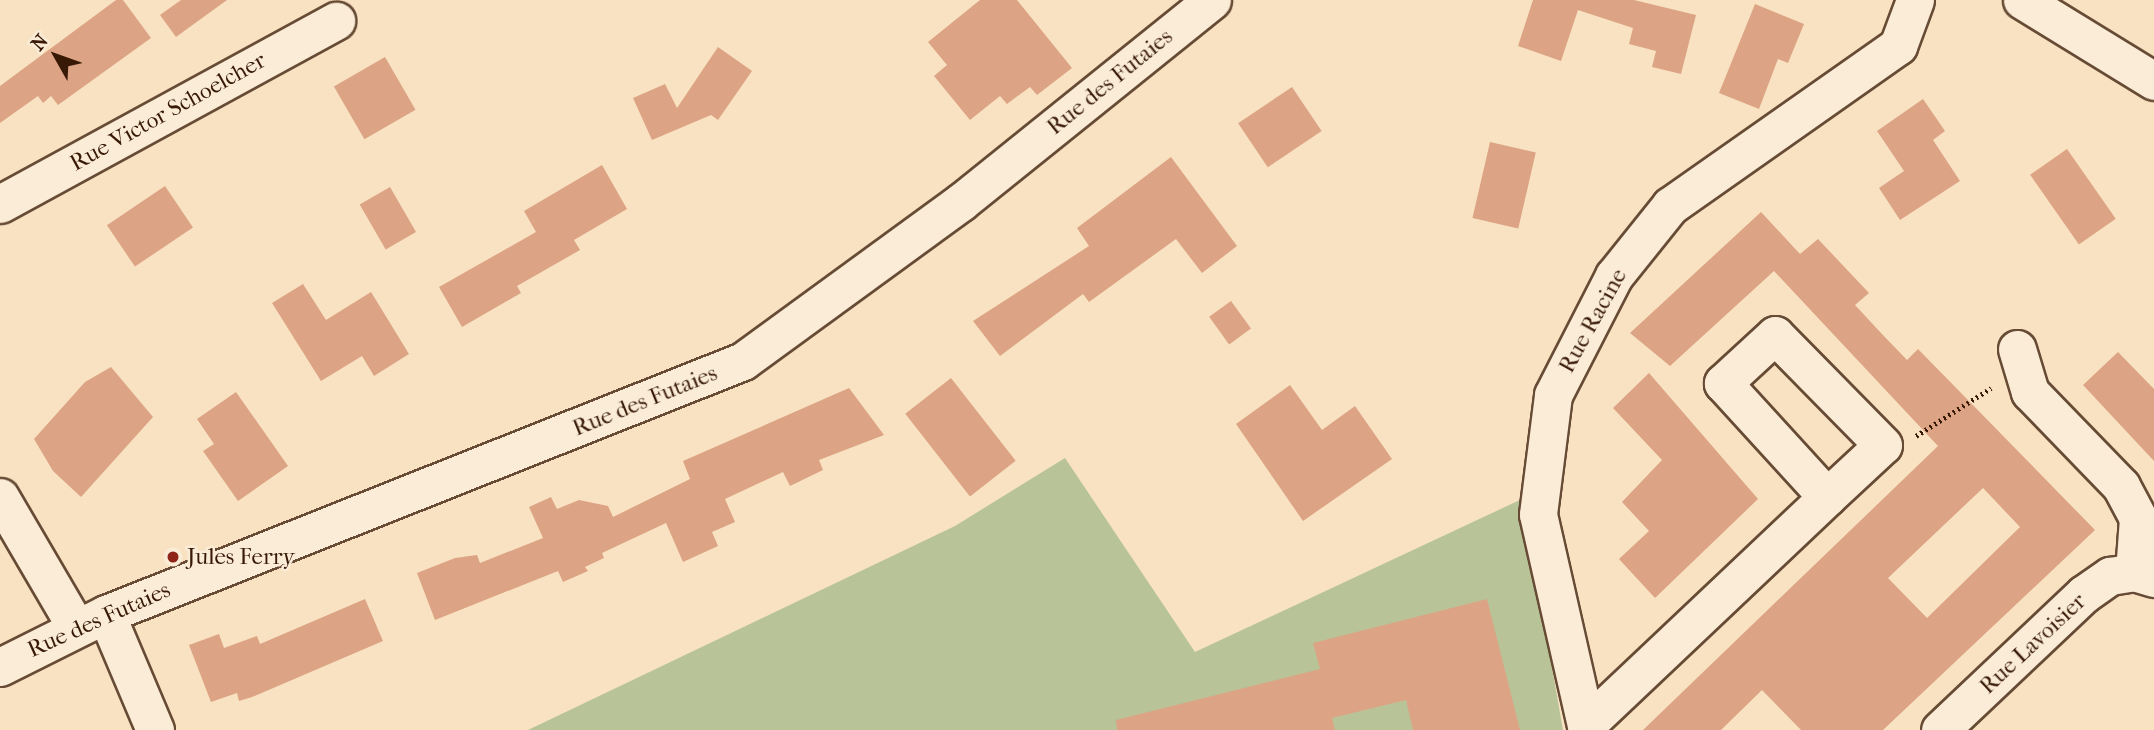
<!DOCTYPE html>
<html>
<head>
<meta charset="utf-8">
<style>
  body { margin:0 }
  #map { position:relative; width:2154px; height:730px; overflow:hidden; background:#f8e2c2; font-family:"IM FELL French Canon",serif }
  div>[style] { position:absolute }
  .green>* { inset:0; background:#b8c498 }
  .building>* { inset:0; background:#dca484; transform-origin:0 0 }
  .path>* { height:4.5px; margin-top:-2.25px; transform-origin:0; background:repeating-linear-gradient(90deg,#371906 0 2px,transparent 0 5.5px) }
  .roads { filter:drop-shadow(2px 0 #674b35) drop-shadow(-2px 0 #674b35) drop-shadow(0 2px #674b35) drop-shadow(0 -2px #674b35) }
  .street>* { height:37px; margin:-18.5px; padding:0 18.5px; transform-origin:18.5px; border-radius:18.5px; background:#faecd7 }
  .dots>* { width:19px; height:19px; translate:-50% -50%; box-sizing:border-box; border:4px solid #faecd7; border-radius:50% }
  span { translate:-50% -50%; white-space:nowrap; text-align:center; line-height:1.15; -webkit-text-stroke:5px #faecd7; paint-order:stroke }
  .street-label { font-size:23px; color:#371906 }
  .poi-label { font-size:23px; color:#371906 }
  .left { translate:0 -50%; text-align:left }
  .north { position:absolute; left:21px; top:21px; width:70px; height:70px; -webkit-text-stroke:5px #faecd7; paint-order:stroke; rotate:310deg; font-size:19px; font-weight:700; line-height:28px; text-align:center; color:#371906 }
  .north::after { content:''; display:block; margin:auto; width:24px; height:32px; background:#371906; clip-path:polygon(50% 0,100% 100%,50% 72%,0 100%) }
</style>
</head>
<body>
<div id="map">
  <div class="green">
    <i style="clip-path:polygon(1065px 458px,1195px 652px,1522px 499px,1563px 730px,528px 730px,955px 526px)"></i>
  </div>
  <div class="building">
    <i style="clip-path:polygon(116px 0,123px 0,151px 38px,58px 105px,51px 96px,43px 103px,38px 96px,0 123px,0 86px)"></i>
    <i style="clip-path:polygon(181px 0,227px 0,176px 37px,160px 15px)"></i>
    <i style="clip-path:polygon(980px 0,1017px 0,1072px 68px,1037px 95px,1030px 87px,1007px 104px,1000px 96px,970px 120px,934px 76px,947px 65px,928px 42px)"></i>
    <i style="clip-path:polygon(1533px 0,1634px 0,1696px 15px,1681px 74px,1652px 67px,1656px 51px,1629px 44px,1633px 28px,1578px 10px,1561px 61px,1518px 46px)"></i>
    <i style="clip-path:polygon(1755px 4px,1804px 24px,1788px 63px,1778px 59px,1759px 109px,1719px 93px)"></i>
    <i style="clip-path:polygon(718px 47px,752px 71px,718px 120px,711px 115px,652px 140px,633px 98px,665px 84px,677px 108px)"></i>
    <i style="left:385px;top:57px;width:61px;height:59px;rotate:60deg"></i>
    <i style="left:1292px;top:87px;width:53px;height:65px;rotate:56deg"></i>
    <i style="clip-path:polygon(1923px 99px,1945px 131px,1933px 140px,1960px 181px,1900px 220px,1879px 188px,1904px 171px,1877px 131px)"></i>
    <i style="left:1490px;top:142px;width:47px;height:78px;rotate:13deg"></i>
    <i style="left:2067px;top:149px;width:85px;height:45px;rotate:55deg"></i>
    <i style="clip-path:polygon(1171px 157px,1237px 246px,1202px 273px,1176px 239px,1089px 302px,1083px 294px,1000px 356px,973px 321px,1089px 246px,1077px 228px)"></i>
    <i style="clip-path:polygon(602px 165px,627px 209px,574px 240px,580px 250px,517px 286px,521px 293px,462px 327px,439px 287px,536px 232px,524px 211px)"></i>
    <i style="left:165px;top:186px;width:50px;height:70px;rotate:56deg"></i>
    <i style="left:390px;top:187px;width:52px;height:35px;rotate:60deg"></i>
    <i style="clip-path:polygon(evenodd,1761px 212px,1800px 254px,1818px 239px,1869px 293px,1855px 305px,1881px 333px,1907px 360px,1918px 349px,2095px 530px,1883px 730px,1801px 730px,1762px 690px,1721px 730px,1643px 730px,1938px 446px,1774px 271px,1670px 366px,1630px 333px,1761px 212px,1983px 488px,2020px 527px,1927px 618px,1888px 578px,1983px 488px)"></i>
    <i style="clip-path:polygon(303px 284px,326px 320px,371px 292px,409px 354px,374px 376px,362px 356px,321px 381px,272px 303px)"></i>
    <i style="left:1231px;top:301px;width:34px;height:27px;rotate:54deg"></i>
    <i style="clip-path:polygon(2118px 352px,2154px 389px,2154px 461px,2083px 385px)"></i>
    <i style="clip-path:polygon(111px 367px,153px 417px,81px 497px,53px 471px,34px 439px,85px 382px)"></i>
    <i style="clip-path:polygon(1649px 373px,1758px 499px,1655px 598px,1619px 559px,1649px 531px,1622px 502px,1662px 460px,1613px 408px)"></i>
    <i style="left:951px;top:378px;width:105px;height:58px;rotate:52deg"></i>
    <i style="clip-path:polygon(1290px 385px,1322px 430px,1355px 406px,1392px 459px,1303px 521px,1236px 424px)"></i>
    <i style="clip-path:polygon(849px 388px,884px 435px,819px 460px,823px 470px,790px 486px,783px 472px,725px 499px,735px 522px,712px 532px,718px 546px,683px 562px,666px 523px,602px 553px,604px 558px,585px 567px,588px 571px,563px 582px,558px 571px,435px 620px,417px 573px,455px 558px,477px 555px,480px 563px,543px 538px,529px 507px,551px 497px,557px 509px,579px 500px,608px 506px,613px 517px,690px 479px,683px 461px)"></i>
    <i style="clip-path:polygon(236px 392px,288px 466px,238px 501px,203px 451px,214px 444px,197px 419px)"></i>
    <i style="clip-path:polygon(365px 599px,383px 641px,252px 697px,239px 701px,237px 693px,211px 702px,189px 645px,219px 634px,224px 648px,257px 636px,260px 644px)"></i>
    <i style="clip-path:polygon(1487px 599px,1520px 730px,1413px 730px,1406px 700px,1332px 718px,1335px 730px,1117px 730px,1116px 720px,1320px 669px,1313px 643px)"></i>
  </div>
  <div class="path">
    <i style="left:1916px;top:436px;width:89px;rotate:-32.6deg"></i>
  </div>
  <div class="roads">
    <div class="street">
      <i style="left:2022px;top:0;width:155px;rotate:31.5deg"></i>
      <i style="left:0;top:204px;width:383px;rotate:-28.6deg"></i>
      <i style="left:2017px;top:349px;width:45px;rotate:73.2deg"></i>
      <i style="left:2030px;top:392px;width:131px;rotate:45.9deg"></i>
      <i style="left:2121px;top:486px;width:36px;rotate:62deg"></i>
      <i style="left:2138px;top:518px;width:54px;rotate:94.2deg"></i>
      <i style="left:0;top:497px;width:151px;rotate:59.7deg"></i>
      <i style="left:106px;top:614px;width:126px;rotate:67.1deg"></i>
      <i style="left:0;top:667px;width:119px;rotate:-26.6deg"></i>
      <i style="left:106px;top:614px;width:685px;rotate:-21.66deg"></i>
      <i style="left:743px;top:361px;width:270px;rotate:-36.1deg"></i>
      <i style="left:961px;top:202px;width:322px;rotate:-38.8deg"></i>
      <i style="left:1586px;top:725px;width:332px;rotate:-43.4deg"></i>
      <i style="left:1827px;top:497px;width:76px;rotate:-42.9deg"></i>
      <i style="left:1883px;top:445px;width:154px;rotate:-134.5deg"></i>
      <i style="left:1775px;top:335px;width:71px;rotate:137.3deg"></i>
      <i style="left:1723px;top:383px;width:154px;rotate:47.6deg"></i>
      <i style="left:1587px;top:730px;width:221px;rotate:-102.8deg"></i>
      <i style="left:1538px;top:514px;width:120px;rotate:-82.8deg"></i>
      <i style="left:1553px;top:395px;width:134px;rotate:-62.9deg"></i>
      <i style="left:1614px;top:276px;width:90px;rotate:-51.3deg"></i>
      <i style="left:1670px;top:206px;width:279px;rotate:-35.1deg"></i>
      <i style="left:1898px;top:46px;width:49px;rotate:-69.7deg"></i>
      <i style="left:1940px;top:730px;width:198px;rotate:-43.4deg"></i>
      <i style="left:2084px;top:594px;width:32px;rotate:-35deg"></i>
      <i style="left:2110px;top:576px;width:24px;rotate:-9deg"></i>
      <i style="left:2134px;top:572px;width:21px;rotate:17deg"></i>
    </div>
  </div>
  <div class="dots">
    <i style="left:173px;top:557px;background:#8f2418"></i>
  </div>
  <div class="street-label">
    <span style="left:1110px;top:82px;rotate:-39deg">Rue des Futaies</span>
    <span style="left:168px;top:112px;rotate:-29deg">Rue Victor Schoelcher</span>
    <span style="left:1593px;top:321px;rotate:-61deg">Rue Racine</span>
    <span style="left:645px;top:401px;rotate:-22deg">Rue des Futaies</span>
    <span style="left:99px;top:620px;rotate:-24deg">Rue des Futaies</span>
    <span style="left:2033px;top:644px;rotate:-43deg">Rue Lavoisier</span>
  </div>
  <div class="poi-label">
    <span class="left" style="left:187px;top:557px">Jules Ferry</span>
  </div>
  <div class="north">N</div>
</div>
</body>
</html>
